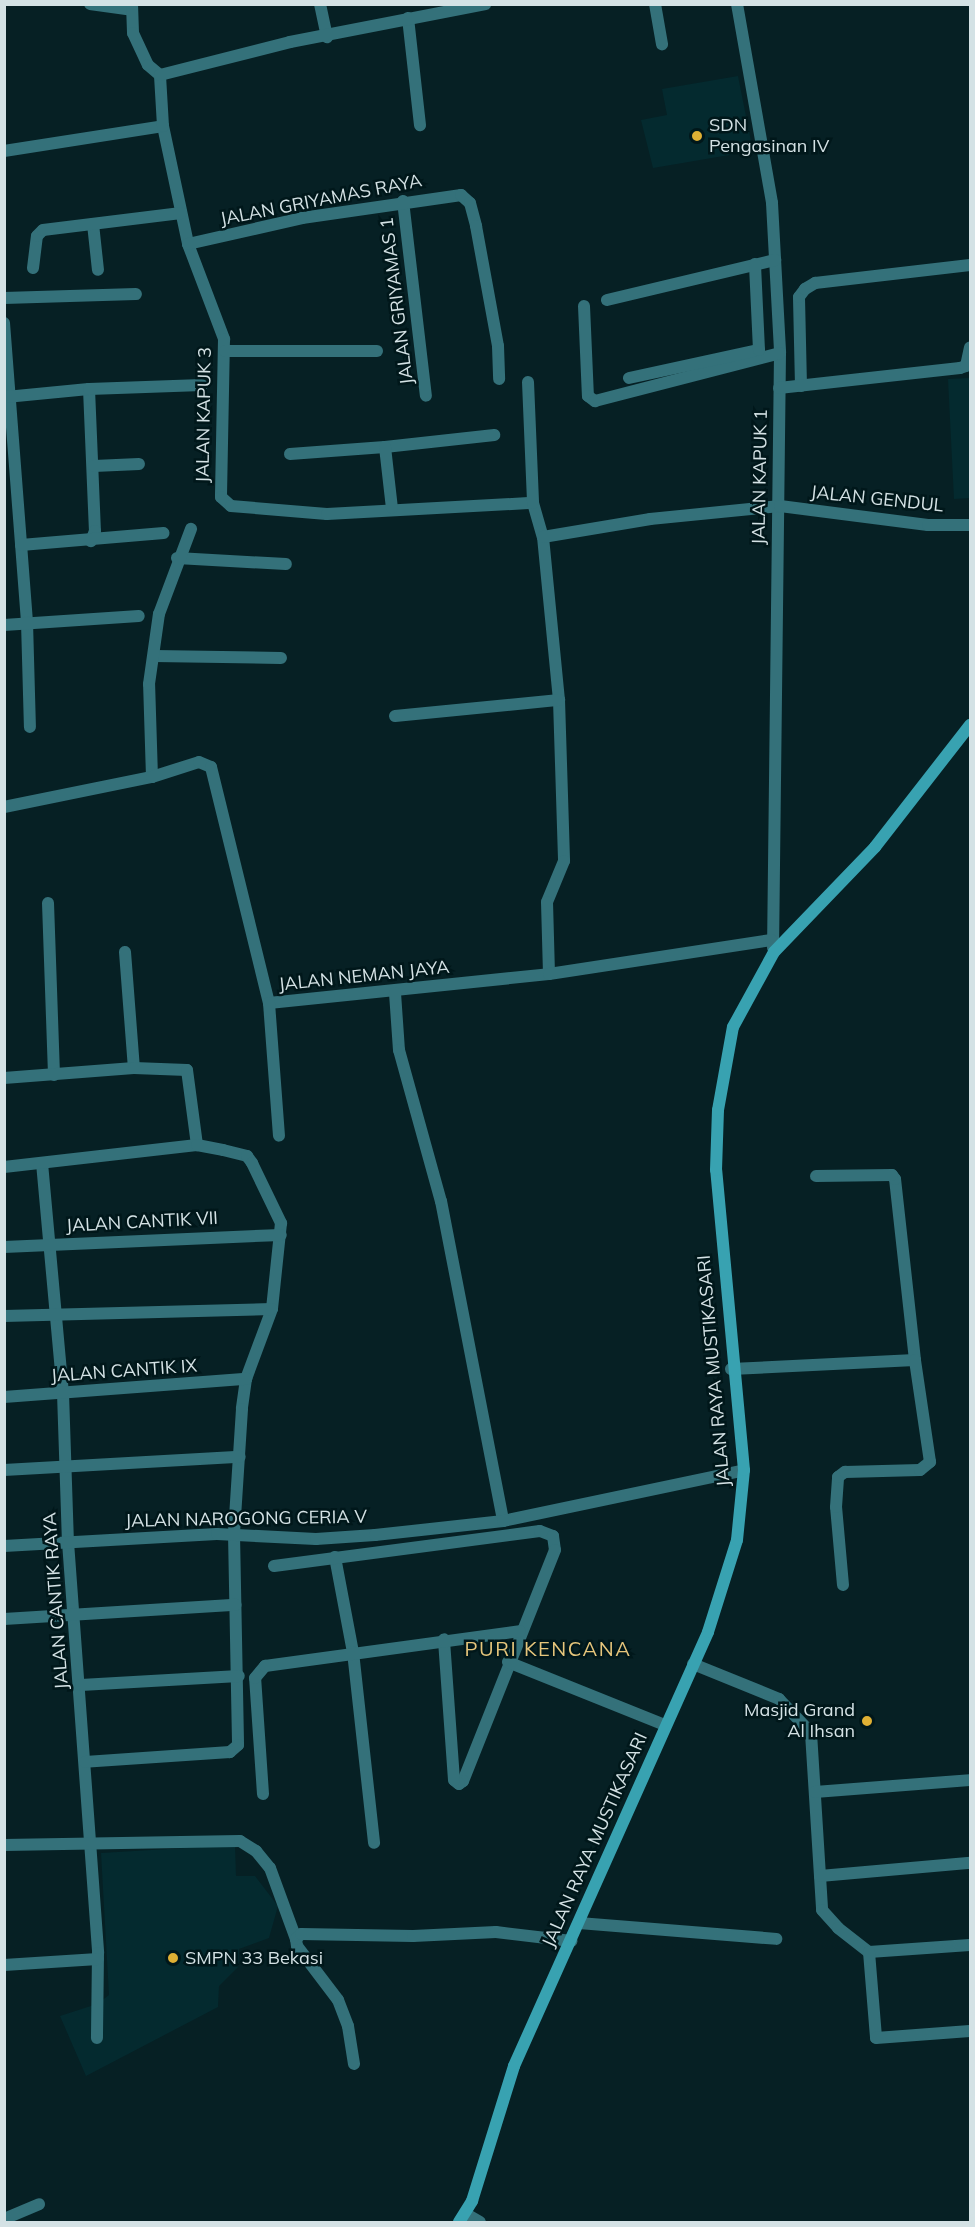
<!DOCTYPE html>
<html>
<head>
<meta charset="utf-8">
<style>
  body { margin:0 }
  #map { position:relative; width:975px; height:2227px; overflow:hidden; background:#062024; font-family:Mulish,sans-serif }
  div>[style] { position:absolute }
  .built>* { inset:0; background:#042a2f }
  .street>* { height:12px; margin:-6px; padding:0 6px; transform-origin:6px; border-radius:6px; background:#34717a }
  .secondary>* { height:12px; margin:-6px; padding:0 6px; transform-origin:6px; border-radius:6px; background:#38a2b1 }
  .dots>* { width:16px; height:16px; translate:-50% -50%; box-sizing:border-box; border:3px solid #00171a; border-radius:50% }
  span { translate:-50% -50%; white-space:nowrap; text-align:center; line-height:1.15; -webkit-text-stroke:5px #00171a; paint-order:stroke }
  .poi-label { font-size:18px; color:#d4e2e5 }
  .left { translate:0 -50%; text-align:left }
  .right { translate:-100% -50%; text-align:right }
  .street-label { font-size:18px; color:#d4e2e5 }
  .neighbourhood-label { font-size:20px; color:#e6c67c; letter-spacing:1.5px }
  .frame { position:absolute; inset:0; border:6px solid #d4e2e5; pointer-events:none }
</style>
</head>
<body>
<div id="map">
  <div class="built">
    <i style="clip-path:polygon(738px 76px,753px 151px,653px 168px,641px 120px,667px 115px,662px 89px)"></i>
    <i style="clip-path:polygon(970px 378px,970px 498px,954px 499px,948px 379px)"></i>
    <i style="clip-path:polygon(235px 1845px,236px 1876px,255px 1876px,278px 1906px,269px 1938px,239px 1949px,238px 1967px,219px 1986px,218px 2007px,86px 2076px,60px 2016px,97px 2004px,109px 1995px,101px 1853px)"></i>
  </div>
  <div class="street">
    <i style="left:90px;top:4px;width:42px;rotate:8.1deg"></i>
    <i style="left:132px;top:4px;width:29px;rotate:88deg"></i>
    <i style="left:133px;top:33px;width:35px;rotate:65deg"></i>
    <i style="left:148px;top:65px;width:16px;rotate:40deg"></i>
    <i style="left:320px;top:4px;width:34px;rotate:78deg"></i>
    <i style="left:655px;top:4px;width:41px;rotate:80.1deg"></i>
    <i style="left:737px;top:4px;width:202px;rotate:80deg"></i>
    <i style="left:772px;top:203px;width:150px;rotate:86.9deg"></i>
    <i style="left:780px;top:353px;width:595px;rotate:90.67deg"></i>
    <i style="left:408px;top:18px;width:108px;rotate:83.6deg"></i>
    <i style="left:163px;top:126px;width:121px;rotate:78deg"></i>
    <i style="left:188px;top:244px;width:102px;rotate:69.2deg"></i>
    <i style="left:224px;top:339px;width:158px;rotate:91.1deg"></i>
    <i style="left:221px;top:497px;width:13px;rotate:42deg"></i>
    <i style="left:231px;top:506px;width:96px;rotate:4.8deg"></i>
    <i style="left:327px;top:514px;width:206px;rotate:-3.1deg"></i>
    <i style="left:533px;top:503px;width:35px;rotate:74deg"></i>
    <i style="left:543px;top:537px;width:164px;rotate:84.4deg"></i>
    <i style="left:559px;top:700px;width:161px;rotate:88.2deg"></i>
    <i style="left:564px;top:861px;width:44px;rotate:112.5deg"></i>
    <i style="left:547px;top:902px;width:72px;rotate:88.4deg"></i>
    <i style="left:4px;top:151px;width:161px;rotate:-8.9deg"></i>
    <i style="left:163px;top:126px;width:51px;rotate:-93.4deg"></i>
    <i style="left:160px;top:75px;width:134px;rotate:-14.2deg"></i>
    <i style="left:290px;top:42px;width:199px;rotate:-11deg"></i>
    <i style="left:403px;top:201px;width:196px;rotate:83.3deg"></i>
    <i style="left:93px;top:224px;width:46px;rotate:83.8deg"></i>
    <i style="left:188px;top:244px;width:117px;rotate:-12.8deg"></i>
    <i style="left:302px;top:218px;width:161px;rotate:-8.2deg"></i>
    <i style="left:461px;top:195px;width:12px;rotate:42deg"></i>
    <i style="left:470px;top:203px;width:24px;rotate:75deg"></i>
    <i style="left:476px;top:226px;width:122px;rotate:79.6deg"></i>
    <i style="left:498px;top:346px;width:33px;rotate:88deg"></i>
    <i style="left:33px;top:268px;width:32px;rotate:-83deg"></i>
    <i style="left:37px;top:236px;width:8px;rotate:-45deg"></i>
    <i style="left:43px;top:230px;width:139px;rotate:-7deg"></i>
    <i style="left:4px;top:298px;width:132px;rotate:-1.7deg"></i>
    <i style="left:607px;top:300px;width:173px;rotate:-13.4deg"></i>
    <i style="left:584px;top:306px;width:90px;rotate:87.5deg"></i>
    <i style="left:588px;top:396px;width:9px;rotate:36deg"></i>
    <i style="left:595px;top:401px;width:191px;rotate:-14.5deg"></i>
    <i style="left:4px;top:323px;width:300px;rotate:85.6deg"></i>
    <i style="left:27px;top:622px;width:105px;rotate:88.4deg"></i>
    <i style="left:225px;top:351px;width:152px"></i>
    <i style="left:629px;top:378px;width:133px;rotate:-12.2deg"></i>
    <i style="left:759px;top:350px;width:86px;rotate:-92.7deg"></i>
    <i style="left:528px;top:382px;width:121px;rotate:87.6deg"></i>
    <i style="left:801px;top:386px;width:89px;rotate:-91.3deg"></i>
    <i style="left:799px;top:297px;width:10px;rotate:-53deg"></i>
    <i style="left:805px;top:289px;width:12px;rotate:-31deg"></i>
    <i style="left:815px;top:283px;width:156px;rotate:-6.6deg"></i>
    <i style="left:779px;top:388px;width:182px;rotate:-6.3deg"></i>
    <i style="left:960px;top:368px;width:6px;rotate:-18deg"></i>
    <i style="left:966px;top:366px;width:19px;rotate:-78deg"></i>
    <i style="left:89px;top:389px;width:142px;rotate:87.6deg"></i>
    <i style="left:95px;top:531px;width:11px;rotate:112deg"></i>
    <i style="left:6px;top:397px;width:83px;rotate:-5.5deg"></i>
    <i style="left:89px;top:389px;width:113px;rotate:-2deg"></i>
    <i style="left:385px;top:447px;width:110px;rotate:-6.3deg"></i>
    <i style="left:290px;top:454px;width:95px;rotate:-4.2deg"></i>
    <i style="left:385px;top:447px;width:61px;rotate:83.5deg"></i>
    <i style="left:94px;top:466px;width:45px;rotate:-2.5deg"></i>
    <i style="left:543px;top:537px;width:109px;rotate:-9.5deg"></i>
    <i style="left:650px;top:519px;width:131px;rotate:-5.7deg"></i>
    <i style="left:780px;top:506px;width:149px;rotate:7.3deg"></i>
    <i style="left:928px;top:525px;width:42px"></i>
    <i style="left:21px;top:545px;width:143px;rotate:-4.8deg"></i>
    <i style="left:177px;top:558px;width:109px;rotate:3.2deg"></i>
    <i style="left:4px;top:625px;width:135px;rotate:-3.8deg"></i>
    <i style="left:154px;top:656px;width:127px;rotate:0.9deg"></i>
    <i style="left:395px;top:716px;width:165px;rotate:-5.6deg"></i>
    <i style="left:152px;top:777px;width:93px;rotate:-91.8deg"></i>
    <i style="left:149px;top:684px;width:71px;rotate:-81.9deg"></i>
    <i style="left:159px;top:614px;width:91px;rotate:-69.4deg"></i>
    <i style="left:4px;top:807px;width:151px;rotate:-11.5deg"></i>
    <i style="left:152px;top:777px;width:49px;rotate:-17.7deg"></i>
    <i style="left:199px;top:762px;width:13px;rotate:23deg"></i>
    <i style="left:211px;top:767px;width:243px;rotate:76.2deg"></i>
    <i style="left:269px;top:1003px;width:281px;rotate:-5.9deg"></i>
    <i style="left:549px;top:974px;width:225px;rotate:-8.7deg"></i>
    <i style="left:48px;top:903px;width:172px;rotate:88deg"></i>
    <i style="left:125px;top:952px;width:116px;rotate:85.6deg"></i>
    <i style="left:395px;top:993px;width:57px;rotate:86deg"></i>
    <i style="left:399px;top:1050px;width:157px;rotate:74.5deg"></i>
    <i style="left:441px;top:1201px;width:326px;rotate:79deg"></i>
    <i style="left:269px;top:1003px;width:133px;rotate:85.7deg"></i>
    <i style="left:4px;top:1078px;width:130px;rotate:-4.4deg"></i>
    <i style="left:134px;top:1068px;width:53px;rotate:2.2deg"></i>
    <i style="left:187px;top:1070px;width:76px;rotate:82.4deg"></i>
    <i style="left:42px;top:1163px;width:231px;rotate:84.8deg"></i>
    <i style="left:63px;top:1393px;width:149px;rotate:88.1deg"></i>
    <i style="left:68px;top:1542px;width:412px;rotate:85.8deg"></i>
    <i style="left:98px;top:1953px;width:85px;rotate:90.7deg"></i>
    <i style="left:4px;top:1167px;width:194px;rotate:-6.5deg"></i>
    <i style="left:197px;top:1145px;width:26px;rotate:11deg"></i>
    <i style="left:223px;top:1150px;width:25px;rotate:14deg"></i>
    <i style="left:247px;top:1156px;width:9px;rotate:54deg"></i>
    <i style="left:252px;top:1163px;width:67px;rotate:64.2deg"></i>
    <i style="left:281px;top:1223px;width:86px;rotate:96deg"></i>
    <i style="left:272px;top:1309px;width:75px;rotate:110.4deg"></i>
    <i style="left:246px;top:1379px;width:30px;rotate:98deg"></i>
    <i style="left:242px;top:1409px;width:125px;rotate:93.7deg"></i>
    <i style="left:234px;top:1534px;width:211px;rotate:88.9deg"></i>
    <i style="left:238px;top:1745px;width:11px;rotate:139deg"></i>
    <i style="left:230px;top:1752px;width:145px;rotate:176.1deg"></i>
    <i style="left:4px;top:1247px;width:277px;rotate:-2.5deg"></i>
    <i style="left:4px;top:1316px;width:268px;rotate:-1.5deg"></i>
    <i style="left:731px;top:1369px;width:184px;rotate:-2.8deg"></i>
    <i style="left:915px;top:1360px;width:182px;rotate:-96.3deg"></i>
    <i style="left:895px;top:1179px;width:5px;rotate:-127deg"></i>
    <i style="left:892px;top:1175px;width:76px;rotate:179.2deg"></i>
    <i style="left:4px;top:1397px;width:243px;rotate:-4.3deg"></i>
    <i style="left:4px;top:1470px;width:236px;rotate:-3.2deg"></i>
    <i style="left:4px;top:1546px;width:213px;rotate:-3.2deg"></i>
    <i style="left:217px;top:1534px;width:99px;rotate:2.9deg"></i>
    <i style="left:316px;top:1539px;width:59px;rotate:-3.9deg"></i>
    <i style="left:375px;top:1535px;width:129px;rotate:-6.2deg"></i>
    <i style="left:503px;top:1521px;width:246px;rotate:-11.9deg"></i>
    <i style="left:335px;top:1557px;width:97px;rotate:79.3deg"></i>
    <i style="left:353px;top:1652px;width:192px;rotate:83.7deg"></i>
    <i style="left:274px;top:1566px;width:268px;rotate:-7.5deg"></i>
    <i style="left:540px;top:1531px;width:14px;rotate:21deg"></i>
    <i style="left:553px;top:1536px;width:14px;rotate:82deg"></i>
    <i style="left:555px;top:1550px;width:249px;rotate:111.7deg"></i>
    <i style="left:463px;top:1781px;width:5px;rotate:143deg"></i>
    <i style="left:459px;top:1784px;width:6px;rotate:-141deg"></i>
    <i style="left:454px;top:1780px;width:141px;rotate:-94.1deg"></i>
    <i style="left:843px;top:1585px;width:78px;rotate:-95.1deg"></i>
    <i style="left:836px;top:1507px;width:30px;rotate:-86deg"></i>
    <i style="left:838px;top:1477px;width:9px;rotate:-36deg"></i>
    <i style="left:845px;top:1472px;width:75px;rotate:-1.5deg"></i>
    <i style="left:920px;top:1470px;width:13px;rotate:-39deg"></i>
    <i style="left:930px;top:1462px;width:103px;rotate:-98.4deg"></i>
    <i style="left:4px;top:1619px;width:232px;rotate:-3.5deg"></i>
    <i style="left:508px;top:1662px;width:169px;rotate:21.9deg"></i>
    <i style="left:693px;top:1664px;width:93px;rotate:22.1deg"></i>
    <i style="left:779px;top:1699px;width:47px;rotate:46.7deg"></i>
    <i style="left:811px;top:1733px;width:177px;rotate:86.4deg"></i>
    <i style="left:822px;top:1910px;width:24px;rotate:48deg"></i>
    <i style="left:838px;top:1928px;width:39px;rotate:38deg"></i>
    <i style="left:869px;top:1952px;width:101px;rotate:-4deg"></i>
    <i style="left:81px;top:1685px;width:158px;rotate:-3.3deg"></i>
    <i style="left:815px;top:1792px;width:155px;rotate:-4.4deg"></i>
    <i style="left:263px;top:1794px;width:116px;rotate:-93.9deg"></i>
    <i style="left:255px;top:1678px;width:16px;rotate:-50deg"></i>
    <i style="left:265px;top:1666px;width:257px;rotate:-7.8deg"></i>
    <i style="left:4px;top:1845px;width:236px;rotate:-1deg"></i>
    <i style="left:240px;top:1841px;width:19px;rotate:32deg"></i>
    <i style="left:256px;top:1851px;width:22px;rotate:51deg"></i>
    <i style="left:270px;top:1868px;width:76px;rotate:69.9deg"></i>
    <i style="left:820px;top:1876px;width:151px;rotate:-5deg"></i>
    <i style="left:579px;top:1923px;width:198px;rotate:4.6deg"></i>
    <i style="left:869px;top:1952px;width:86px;rotate:85.3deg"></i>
    <i style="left:876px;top:2038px;width:94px;rotate:-4.3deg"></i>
    <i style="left:4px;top:1965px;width:94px;rotate:-3.7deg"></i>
    <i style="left:354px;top:2064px;width:38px;rotate:-99deg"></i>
    <i style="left:348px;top:2026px;width:28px;rotate:-111deg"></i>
    <i style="left:338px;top:2000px;width:68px;rotate:-127.2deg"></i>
    <i style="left:297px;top:1946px;width:7px;rotate:-98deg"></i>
    <i style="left:296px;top:1939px;width:7px;rotate:-45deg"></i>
    <i style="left:301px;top:1934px;width:112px;rotate:1deg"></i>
    <i style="left:413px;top:1936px;width:83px;rotate:-2.8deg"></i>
    <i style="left:496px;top:1932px;width:76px;rotate:6.8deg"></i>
    <i style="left:466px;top:2214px;width:16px;rotate:30deg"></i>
    <i style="left:4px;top:2219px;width:38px;rotate:-23deg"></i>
  </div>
  <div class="secondary">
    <i style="left:459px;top:2222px;width:25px;rotate:-58deg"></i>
    <i style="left:472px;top:2201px;width:141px;rotate:-72.7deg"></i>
    <i style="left:514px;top:2066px;width:475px;rotate:-65.9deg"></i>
    <i style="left:708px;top:1632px;width:96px;rotate:-72.5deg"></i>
    <i style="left:737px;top:1540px;width:70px;rotate:-84.3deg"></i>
    <i style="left:744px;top:1470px;width:301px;rotate:-95.3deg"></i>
    <i style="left:716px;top:1170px;width:60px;rotate:-88.1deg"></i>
    <i style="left:718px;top:1110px;width:84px;rotate:-79.8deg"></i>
    <i style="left:733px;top:1027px;width:85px;rotate:-61.3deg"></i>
    <i style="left:774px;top:952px;width:146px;rotate:-46.1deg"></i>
    <i style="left:875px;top:847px;width:155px;rotate:-52.1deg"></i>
  </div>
  <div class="dots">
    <i style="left:697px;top:136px;background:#dfb034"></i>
    <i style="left:867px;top:1721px;background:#dfb034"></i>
    <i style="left:173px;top:1958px;background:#dfb034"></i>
  </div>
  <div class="poi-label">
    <span class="left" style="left:709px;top:136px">SDN<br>Pengasinan IV</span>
    <span class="right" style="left:855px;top:1721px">Masjid Grand<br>Al Ihsan</span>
    <span class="left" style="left:185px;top:1958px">SMPN 33 Bekasi</span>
  </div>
  <div class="street-label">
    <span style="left:321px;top:200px;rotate:-11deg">JALAN GRIYAMAS RAYA</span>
    <span style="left:397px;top:301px;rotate:-97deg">JALAN GRIYAMAS 1</span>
    <span style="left:204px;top:415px;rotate:-89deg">JALAN KAPUK 3</span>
    <span style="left:760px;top:477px;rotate:-89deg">JALAN KAPUK 1</span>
    <span style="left:877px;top:499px;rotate:6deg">JALAN GENDUL</span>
    <span style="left:364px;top:976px;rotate:-6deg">JALAN NEMAN JAYA</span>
    <span style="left:142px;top:1222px;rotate:-3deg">JALAN CANTIK VII</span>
    <span style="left:124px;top:1371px;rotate:-4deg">JALAN CANTIK IX</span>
    <span style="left:714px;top:1371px;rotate:-95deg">JALAN RAYA MUSTIKASARI</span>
    <span style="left:246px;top:1519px;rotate:-1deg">JALAN NAROGONG CERIA V</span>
    <span style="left:56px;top:1601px;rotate:-94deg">JALAN CANTIK RAYA</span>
    <span style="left:595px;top:1840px;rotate:-66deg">JALAN RAYA MUSTIKASARI</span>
  </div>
  <div class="neighbourhood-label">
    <span style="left:548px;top:1648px">PURI KENCANA</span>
  </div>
  <div class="frame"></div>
</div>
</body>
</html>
